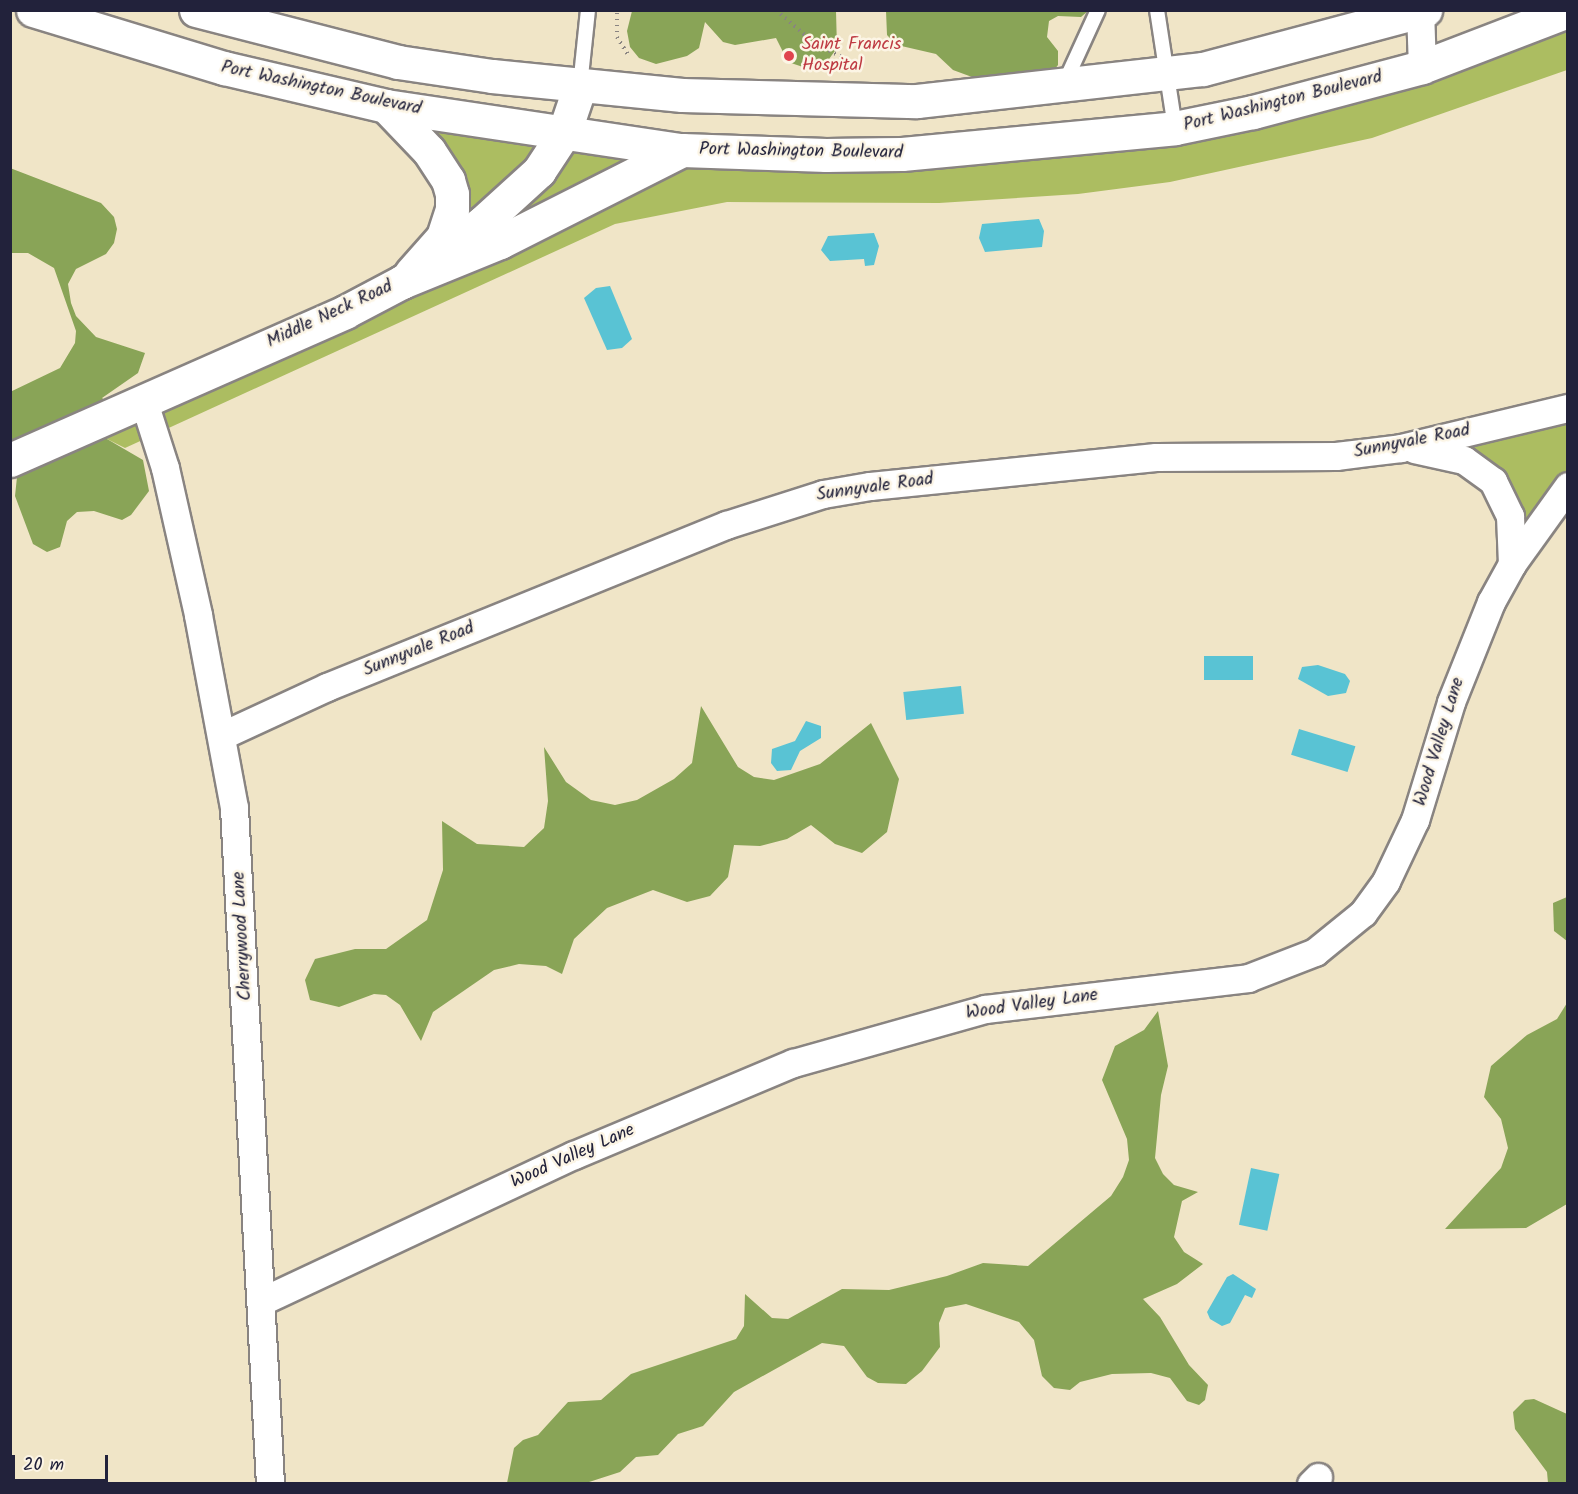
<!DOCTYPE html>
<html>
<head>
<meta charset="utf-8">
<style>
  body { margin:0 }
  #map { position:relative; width:1578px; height:1494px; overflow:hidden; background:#f0e5c7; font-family:Kalam,sans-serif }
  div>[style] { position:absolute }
  .green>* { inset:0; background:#acbd61 }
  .forest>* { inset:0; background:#89a457 }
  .water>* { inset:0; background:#59c3d4; transform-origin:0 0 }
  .path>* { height:4px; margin-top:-2px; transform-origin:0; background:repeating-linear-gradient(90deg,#898481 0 1.5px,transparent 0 6px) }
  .roads { filter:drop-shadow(2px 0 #898481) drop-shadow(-2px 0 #898481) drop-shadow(0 2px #898481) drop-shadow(0 -2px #898481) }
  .service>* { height:14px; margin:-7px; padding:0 7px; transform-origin:7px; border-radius:7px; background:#fff }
  .minor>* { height:27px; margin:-13.5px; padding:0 13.5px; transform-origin:13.5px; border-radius:13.5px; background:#fff }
  .secondary>* { height:33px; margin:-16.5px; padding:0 16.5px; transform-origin:16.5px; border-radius:16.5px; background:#fff }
  .primary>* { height:33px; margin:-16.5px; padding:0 16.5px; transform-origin:16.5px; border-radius:16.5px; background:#fff }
  .dots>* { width:16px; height:16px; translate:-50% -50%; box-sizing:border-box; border:3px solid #fcf5e5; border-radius:50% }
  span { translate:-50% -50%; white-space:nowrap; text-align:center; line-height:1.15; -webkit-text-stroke:5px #fcf5e5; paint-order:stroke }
  .health-label { font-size:18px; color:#be3a42 }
  .left { translate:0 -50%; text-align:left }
  .street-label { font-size:18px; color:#22223b }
  .frame { position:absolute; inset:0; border:12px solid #22223b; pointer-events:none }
  .scale { position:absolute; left:12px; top:1455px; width:96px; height:27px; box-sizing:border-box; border:3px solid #22223b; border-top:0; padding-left:8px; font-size:18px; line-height:21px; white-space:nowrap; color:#22223b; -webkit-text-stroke:4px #fcf5e5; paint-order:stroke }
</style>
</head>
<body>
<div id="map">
  <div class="green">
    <i style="clip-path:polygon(1567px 13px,1567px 70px,1372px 138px,1170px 182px,1078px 194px,939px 203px,727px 202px,615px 224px,125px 448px,107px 439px,112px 430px,402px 282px,452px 209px,386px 106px,682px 150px,1172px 129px)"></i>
    <i style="clip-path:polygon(1567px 408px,1567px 486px,1512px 564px,1502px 496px,1442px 454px)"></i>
  </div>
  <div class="forest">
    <i style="clip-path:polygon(632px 11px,836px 11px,837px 48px,824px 66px,809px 69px,788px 62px,776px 38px,735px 45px,723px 42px,705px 22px,699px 48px,687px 56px,656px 64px,639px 58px,630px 47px,627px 31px)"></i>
    <i style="clip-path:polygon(886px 11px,1088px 11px,1081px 17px,1058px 16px,1049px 21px,1047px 37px,1058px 51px,1058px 65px,1048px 78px,1008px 84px,972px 77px,953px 70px,936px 54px,897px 45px,887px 35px)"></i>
    <i style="clip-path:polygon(10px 168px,101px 203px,114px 217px,117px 229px,114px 243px,106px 254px,76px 269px,68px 284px,71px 303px,76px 316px,96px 337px,145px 353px,138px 373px,102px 398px,110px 404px,112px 430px,107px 439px,143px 460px,149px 491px,131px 515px,122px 520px,94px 511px,77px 512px,67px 521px,60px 547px,47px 552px,33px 544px,15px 496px,17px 477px,11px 475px,10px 392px,60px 368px,75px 343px,76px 331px,54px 268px,28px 253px,11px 253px)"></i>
    <i style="clip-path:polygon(701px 706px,738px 767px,754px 777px,774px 780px,820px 764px,871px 723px,899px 779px,887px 832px,862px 853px,835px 844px,811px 825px,787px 839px,760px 846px,734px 845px,728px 877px,710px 896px,687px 902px,653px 890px,607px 908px,574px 939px,562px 974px,546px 966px,519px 964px,494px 970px,433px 1012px,421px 1041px,400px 1005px,386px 995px,374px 994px,339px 1007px,310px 1000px,305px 980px,315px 959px,355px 949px,386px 949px,427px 920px,443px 870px,442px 821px,477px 844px,524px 847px,544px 828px,548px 801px,544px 747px,566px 782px,591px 800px,615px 805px,637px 800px,674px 779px,692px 763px)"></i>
    <i style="clip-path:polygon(1567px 897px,1567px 941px,1554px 931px,1553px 903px)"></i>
    <i style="clip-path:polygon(1567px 1003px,1567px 1204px,1526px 1228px,1445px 1229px,1501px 1168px,1508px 1148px,1501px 1119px,1484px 1097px,1491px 1066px,1527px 1035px,1557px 1019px)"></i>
    <i style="clip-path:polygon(1158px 1011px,1168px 1066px,1161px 1095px,1155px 1158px,1163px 1174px,1174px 1185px,1198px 1192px,1182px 1201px,1174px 1237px,1184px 1252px,1203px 1264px,1177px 1284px,1143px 1299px,1160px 1317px,1189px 1365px,1208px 1385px,1205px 1400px,1199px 1405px,1187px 1401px,1170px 1378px,1151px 1373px,1112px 1374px,1080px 1382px,1070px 1390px,1054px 1388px,1042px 1376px,1034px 1340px,1019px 1322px,966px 1304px,945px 1308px,939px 1323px,940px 1347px,922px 1371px,906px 1384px,878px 1383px,867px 1377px,844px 1346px,822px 1343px,734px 1392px,703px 1426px,678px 1434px,658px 1455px,636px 1457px,620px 1472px,586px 1483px,507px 1483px,514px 1448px,523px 1440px,538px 1435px,568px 1402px,601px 1400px,631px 1374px,736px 1339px,744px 1326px,745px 1294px,772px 1318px,788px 1319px,842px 1289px,889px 1290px,947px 1276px,983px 1263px,1028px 1266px,1111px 1196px,1123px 1177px,1129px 1160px,1127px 1139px,1102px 1080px,1115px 1046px,1144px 1030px)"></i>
    <i style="clip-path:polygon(1534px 1399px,1567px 1414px,1567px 1483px,1548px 1483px,1547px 1472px,1515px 1429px,1513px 1412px,1525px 1400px)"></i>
  </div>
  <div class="water">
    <i style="clip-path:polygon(1039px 219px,1044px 231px,1042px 247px,985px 252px,979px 238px,982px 224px)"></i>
    <i style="clip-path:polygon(874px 233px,879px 246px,874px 265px,865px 266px,864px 259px,830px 261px,821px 250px,828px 236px)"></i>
    <i style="clip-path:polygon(610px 286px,632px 339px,622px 348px,607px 350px,584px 298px,596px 288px)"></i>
    <i style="left:1204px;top:656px;width:49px;height:24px"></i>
    <i style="clip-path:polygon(1318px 665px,1345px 674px,1350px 681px,1346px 693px,1328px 696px,1298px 679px,1302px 667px)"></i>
    <i style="left:961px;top:686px;width:28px;height:58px;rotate:84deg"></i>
    <i style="clip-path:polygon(806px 721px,821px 726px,821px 738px,800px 751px,791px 770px,777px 771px,771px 763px,772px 749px,795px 741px)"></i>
    <i style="left:1299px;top:729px;width:59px;height:27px;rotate:17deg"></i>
    <i style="left:1251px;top:1168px;width:29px;height:58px;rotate:12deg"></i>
    <i style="clip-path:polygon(1233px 1274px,1256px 1289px,1252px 1298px,1245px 1295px,1230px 1323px,1222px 1326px,1210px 1319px,1207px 1312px,1227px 1277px)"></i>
  </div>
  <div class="path">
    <i style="left:776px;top:10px;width:49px;rotate:40.9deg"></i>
    <i style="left:813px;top:42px;width:50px;rotate:27.6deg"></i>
    <i style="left:617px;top:13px;width:24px;rotate:90deg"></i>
    <i style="left:617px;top:37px;width:22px;rotate:58deg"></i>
  </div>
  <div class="roads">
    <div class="service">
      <i style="left:1157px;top:10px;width:119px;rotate:81.3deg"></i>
      <i style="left:1065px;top:82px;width:79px;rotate:-65.4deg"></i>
      <i style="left:580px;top:86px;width:76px;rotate:-84deg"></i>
    </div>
    <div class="minor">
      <i style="left:1420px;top:10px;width:57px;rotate:88deg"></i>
      <i style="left:143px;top:399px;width:72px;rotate:72.3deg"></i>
      <i style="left:165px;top:468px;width:151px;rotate:77.3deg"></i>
      <i style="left:198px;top:615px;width:196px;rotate:79.4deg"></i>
      <i style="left:234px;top:808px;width:677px;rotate:86.95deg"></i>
      <i style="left:1414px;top:449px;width:51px;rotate:12.4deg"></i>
      <i style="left:1464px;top:460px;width:36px;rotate:36deg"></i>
      <i style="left:1493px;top:481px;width:39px;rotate:64deg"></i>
      <i style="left:1510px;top:516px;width:48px;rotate:87.6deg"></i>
      <i style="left:223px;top:735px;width:115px;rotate:-24.8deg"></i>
      <i style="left:327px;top:687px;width:431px;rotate:-22.1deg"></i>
      <i style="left:726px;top:525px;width:102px;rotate:-17.7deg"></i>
      <i style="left:823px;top:494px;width:48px;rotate:-9.7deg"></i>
      <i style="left:870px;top:486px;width:287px;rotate:-5.8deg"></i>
      <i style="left:1156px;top:457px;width:180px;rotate:-0.3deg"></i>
      <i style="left:1336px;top:456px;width:65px;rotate:-7deg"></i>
      <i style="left:1401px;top:448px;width:172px;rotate:-13.5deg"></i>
      <i style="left:262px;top:1301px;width:344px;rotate:-25.1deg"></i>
      <i style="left:574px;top:1155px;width:238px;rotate:-22.8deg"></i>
      <i style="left:793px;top:1063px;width:199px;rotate:-15.7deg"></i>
      <i style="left:985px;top:1009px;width:265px;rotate:-6.7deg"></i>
      <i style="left:1248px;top:978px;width:72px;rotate:-21.2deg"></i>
      <i style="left:1315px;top:952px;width:62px;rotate:-39.1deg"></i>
      <i style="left:1363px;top:913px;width:39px;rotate:-54deg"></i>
      <i style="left:1386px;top:881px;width:68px;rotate:-64.6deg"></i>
      <i style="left:1415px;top:820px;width:123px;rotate:-73deg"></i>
      <i style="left:1451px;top:702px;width:108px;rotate:-68.2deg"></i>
      <i style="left:1491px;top:602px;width:43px;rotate:-61.1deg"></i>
      <i style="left:1512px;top:564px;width:96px;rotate:-54.3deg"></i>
      <i style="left:1311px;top:1484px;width:10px;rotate:-45deg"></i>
    </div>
    <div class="secondary">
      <i style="left:10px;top:460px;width:366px;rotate:-23.8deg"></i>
      <i style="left:345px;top:312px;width:64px;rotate:-27.8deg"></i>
      <i style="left:402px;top:282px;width:101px;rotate:-36.5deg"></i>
      <i style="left:483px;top:222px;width:76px;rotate:-42.3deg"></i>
      <i style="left:539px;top:171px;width:45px;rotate:-56.7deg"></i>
      <i style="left:564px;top:133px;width:50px;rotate:-71.2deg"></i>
    </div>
    <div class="primary">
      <i style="left:33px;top:10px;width:200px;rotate:16.9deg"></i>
      <i style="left:224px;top:68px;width:166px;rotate:13.2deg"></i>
      <i style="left:386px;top:106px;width:299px;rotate:8.5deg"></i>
      <i style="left:682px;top:150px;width:144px;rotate:2deg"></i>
      <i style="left:826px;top:155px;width:76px;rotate:-0.8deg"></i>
      <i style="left:902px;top:154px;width:274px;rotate:-5.4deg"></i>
      <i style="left:1175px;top:128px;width:80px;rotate:-11.6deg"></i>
      <i style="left:1253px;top:112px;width:175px;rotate:-14.9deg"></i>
      <i style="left:1422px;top:67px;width:156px;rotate:-21deg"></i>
      <i style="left:196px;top:10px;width:209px;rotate:14.4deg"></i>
      <i style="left:398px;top:62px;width:95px;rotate:8.5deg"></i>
      <i style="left:492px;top:76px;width:191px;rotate:5.7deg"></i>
      <i style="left:682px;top:95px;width:235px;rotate:1.5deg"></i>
      <i style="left:917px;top:101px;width:288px;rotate:-6.4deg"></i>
      <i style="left:1203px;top:69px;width:230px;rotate:-14.9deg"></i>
      <i style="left:386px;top:106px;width:62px;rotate:46.3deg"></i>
      <i style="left:429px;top:151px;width:35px;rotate:57deg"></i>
      <i style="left:448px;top:180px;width:15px;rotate:74deg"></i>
      <i style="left:452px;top:194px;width:15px;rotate:90deg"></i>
      <i style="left:452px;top:209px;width:29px;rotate:108deg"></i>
      <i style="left:443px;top:237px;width:48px;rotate:131.6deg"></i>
      <i style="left:402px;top:282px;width:106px;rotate:-22.2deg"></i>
      <i style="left:500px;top:242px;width:204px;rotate:-26.8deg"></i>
    </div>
  </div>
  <div class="dots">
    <i style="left:789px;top:56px;background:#e0444e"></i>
  </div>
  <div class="health-label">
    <span class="left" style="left:802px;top:56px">Saint Francis<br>Hospital</span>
  </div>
  <div class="street-label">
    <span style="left:321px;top:89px;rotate:12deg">Port Washington Boulevard</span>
    <span style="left:1283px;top:102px;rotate:-14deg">Port Washington Boulevard</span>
    <span style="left:801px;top:152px;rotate:1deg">Port Washington Boulevard</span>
    <span style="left:330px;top:315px;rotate:-25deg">Middle Neck Road</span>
    <span style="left:1412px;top:442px;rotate:-11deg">Sunnyvale Road</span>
    <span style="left:875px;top:488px;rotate:-8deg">Sunnyvale Road</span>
    <span style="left:419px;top:650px;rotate:-22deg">Sunnyvale Road</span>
    <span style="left:1440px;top:742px;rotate:-73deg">Wood Valley Lane</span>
    <span style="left:243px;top:936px;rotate:-93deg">Cherrywood Lane</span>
    <span style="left:1032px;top:1005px;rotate:-8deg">Wood Valley Lane</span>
    <span style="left:573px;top:1157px;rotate:-24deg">Wood Valley Lane</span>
  </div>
  <div class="frame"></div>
  <div class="scale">20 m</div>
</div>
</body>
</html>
